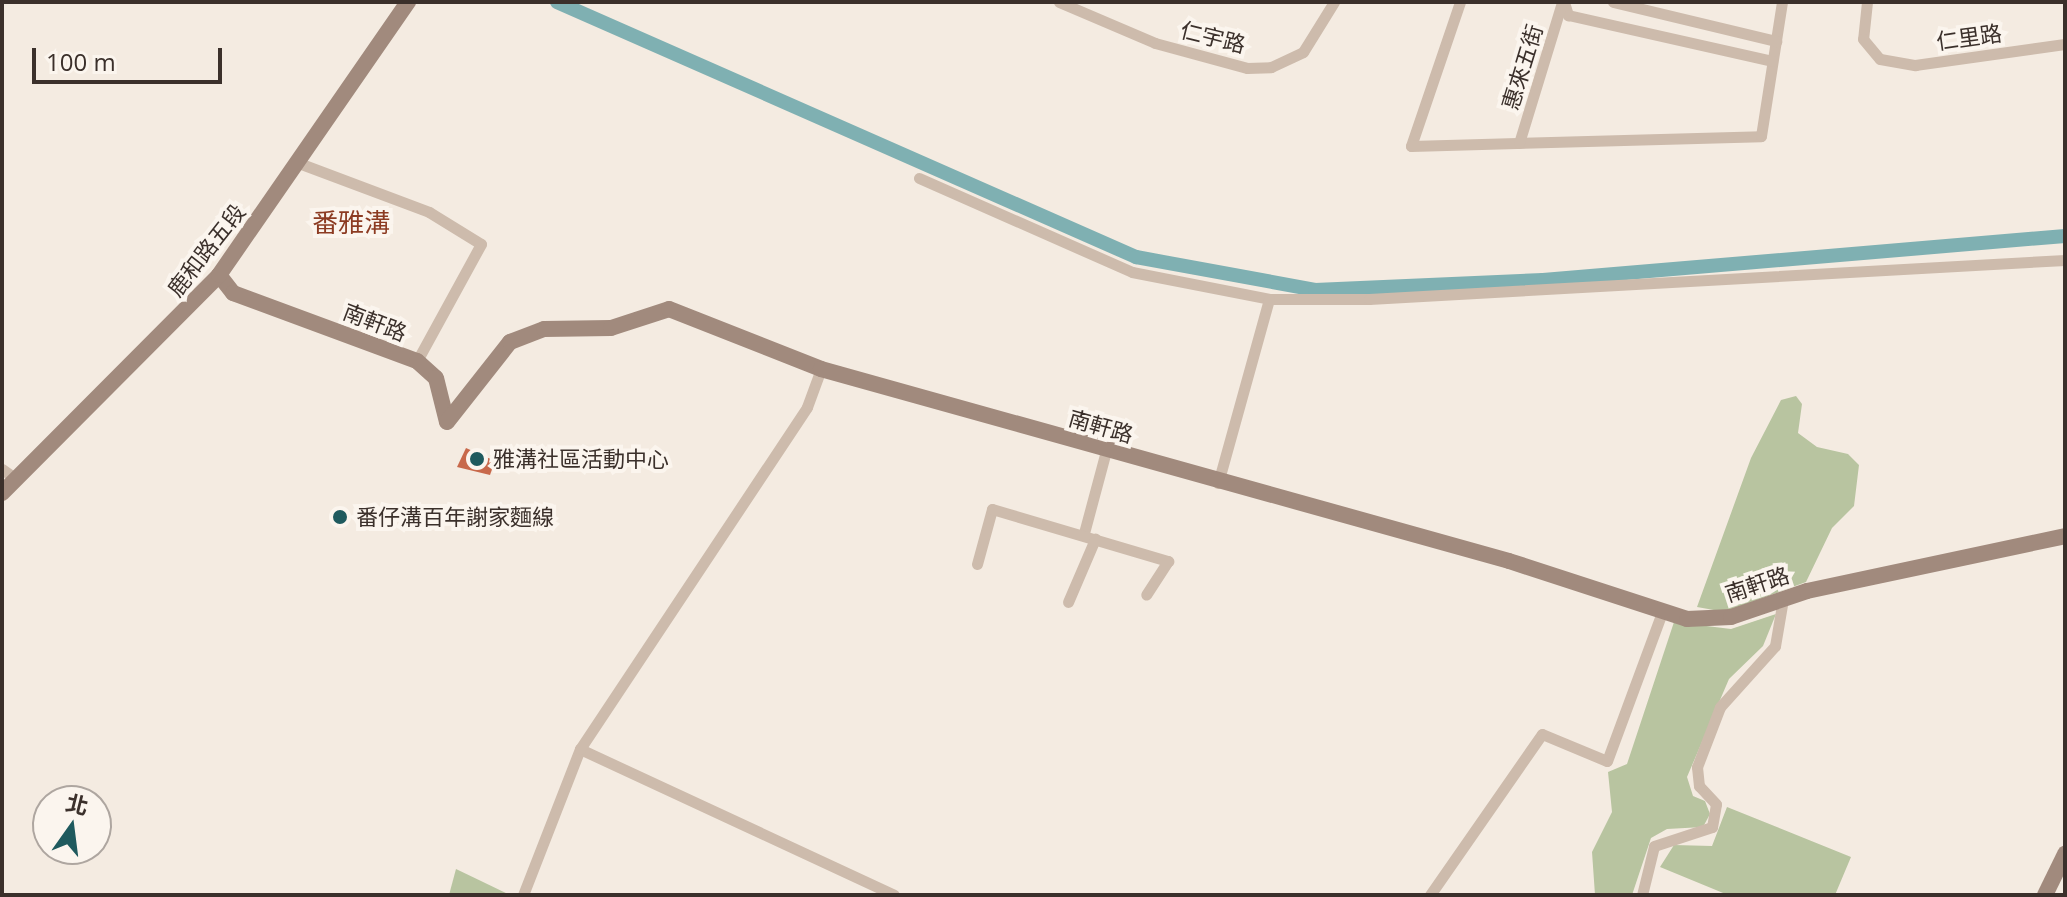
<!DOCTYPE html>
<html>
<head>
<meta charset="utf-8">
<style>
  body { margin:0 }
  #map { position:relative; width:2067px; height:897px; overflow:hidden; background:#f4ebe1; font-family:"Open Sans","Noto Sans TC",sans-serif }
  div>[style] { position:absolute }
  .green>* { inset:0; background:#b8c4a0 }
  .canal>* { height:14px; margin:-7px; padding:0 7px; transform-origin:7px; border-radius:7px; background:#7fb0b2 }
  .building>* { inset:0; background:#c8694b }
  .street>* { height:11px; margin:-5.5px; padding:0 5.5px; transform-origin:5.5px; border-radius:5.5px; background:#cdbbac }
  .secondary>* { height:16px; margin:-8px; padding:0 8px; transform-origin:8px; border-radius:8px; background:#a18a7d }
  .dots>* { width:22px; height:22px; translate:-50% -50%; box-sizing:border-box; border:4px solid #fbf5ee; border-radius:50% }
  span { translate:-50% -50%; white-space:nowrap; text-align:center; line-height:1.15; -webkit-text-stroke:8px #fbf5ee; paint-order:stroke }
  .street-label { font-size:22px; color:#3b302b }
  .poi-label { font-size:22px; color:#3b302b }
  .left { translate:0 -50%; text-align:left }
  .quarter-label { font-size:26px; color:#8c3b22 }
  .frame { position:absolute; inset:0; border:4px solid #3b302b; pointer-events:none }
  .north { position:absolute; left:32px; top:785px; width:80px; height:80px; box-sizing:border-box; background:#fbf5ee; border:2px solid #aea6a0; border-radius:50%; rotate:14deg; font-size:22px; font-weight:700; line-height:32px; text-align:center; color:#3b302b }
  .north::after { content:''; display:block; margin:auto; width:28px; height:36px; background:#1f5a5e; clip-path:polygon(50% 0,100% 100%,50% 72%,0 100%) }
  .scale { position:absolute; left:32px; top:48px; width:190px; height:36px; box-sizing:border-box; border:4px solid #3b302b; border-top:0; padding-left:10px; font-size:24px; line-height:28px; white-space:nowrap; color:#3b302b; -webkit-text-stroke:6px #fbf5ee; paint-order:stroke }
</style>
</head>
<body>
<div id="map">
  <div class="green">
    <i style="clip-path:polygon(1796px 396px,1802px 404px,1798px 433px,1817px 447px,1848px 454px,1859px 465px,1854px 506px,1832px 528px,1806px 582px,1725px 612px,1697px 607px,1751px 458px,1781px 400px)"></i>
    <i style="clip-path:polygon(1776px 614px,1763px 646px,1729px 679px,1687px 777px,1693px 796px,1705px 801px,1710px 814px,1703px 827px,1667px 829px,1651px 838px,1632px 895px,1595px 895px,1592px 852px,1612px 812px,1608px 772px,1627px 764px,1674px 622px,1731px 629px)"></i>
    <i style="clip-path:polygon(1727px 807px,1851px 857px,1835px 895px,1728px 895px,1660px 867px,1674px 845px,1712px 846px)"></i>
    <i style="clip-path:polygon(456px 869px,481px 881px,510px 895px,449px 895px)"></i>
  </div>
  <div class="canal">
    <i style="left:557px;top:2px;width:633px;rotate:23.77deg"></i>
    <i style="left:1136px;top:257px;width:182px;rotate:10.4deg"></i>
    <i style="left:1315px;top:290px;width:228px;rotate:-2.5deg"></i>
    <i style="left:1543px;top:280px;width:524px;rotate:-4.82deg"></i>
  </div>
  <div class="building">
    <i style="clip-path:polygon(466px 448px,495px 461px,490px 475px,457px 467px)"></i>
  </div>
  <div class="street">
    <i style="left:1059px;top:2px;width:104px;rotate:23.1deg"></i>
    <i style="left:1155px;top:43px;width:95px;rotate:15.2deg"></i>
    <i style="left:1247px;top:68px;width:24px;rotate:-2deg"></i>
    <i style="left:1271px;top:67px;width:35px;rotate:-25deg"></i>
    <i style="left:1303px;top:52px;width:59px;rotate:-58.2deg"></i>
    <i style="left:1460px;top:2px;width:152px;rotate:108.8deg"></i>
    <i style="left:1411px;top:146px;width:350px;rotate:-1.6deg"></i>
    <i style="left:1761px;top:136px;width:136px;rotate:-81.1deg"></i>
    <i style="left:1564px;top:2px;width:14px;rotate:73deg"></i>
    <i style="left:1568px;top:15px;width:209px;rotate:12.7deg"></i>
    <i style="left:1613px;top:2px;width:168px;rotate:13.5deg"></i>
    <i style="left:1867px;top:2px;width:37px;rotate:96deg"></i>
    <i style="left:1863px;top:39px;width:26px;rotate:50deg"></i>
    <i style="left:1880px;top:59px;width:36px;rotate:10deg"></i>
    <i style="left:1915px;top:65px;width:151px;rotate:-8deg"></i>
    <i style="left:1519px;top:143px;width:147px;rotate:-73deg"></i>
    <i style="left:296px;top:162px;width:142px;rotate:20.6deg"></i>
    <i style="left:429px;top:212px;width:61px;rotate:31.6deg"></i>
    <i style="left:481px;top:244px;width:133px;rotate:118.7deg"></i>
    <i style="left:919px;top:178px;width:233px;rotate:23.8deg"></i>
    <i style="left:1132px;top:272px;width:140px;rotate:11.1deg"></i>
    <i style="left:1269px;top:299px;width:100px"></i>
    <i style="left:1369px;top:299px;width:697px;rotate:-3.21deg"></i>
    <i style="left:2px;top:469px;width:16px;rotate:35deg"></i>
    <i style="left:1218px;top:483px;width:191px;rotate:-74.5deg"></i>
    <i style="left:1084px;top:533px;width:85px;rotate:-75deg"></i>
    <i style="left:977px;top:564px;width:57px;rotate:-74.7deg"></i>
    <i style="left:992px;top:509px;width:184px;rotate:16.5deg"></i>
    <i style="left:1168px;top:561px;width:40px;rotate:122.9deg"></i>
    <i style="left:1068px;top:602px;width:69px;rotate:-66.8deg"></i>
    <i style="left:580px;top:749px;width:346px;rotate:24.9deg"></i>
    <i style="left:523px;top:895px;width:157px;rotate:-68.7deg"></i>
    <i style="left:580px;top:749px;width:410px;rotate:-56.4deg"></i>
    <i style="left:807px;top:407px;width:40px;rotate:-69.8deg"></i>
    <i style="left:1430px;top:895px;width:196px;rotate:-55.2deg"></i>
    <i style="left:1542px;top:734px;width:70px;rotate:22.6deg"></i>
    <i style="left:1607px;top:761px;width:161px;rotate:-69.7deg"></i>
    <i style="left:1642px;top:895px;width:50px;rotate:-76.2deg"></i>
    <i style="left:1654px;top:846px;width:61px;rotate:-18.1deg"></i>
    <i style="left:1712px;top:827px;width:23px;rotate:-80deg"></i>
    <i style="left:1716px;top:804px;width:25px;rotate:-133deg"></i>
    <i style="left:1699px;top:786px;width:19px;rotate:-96deg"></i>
    <i style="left:1697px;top:767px;width:64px;rotate:-69deg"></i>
    <i style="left:1720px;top:707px;width:82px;rotate:-48deg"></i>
    <i style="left:1775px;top:646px;width:48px;rotate:-80.3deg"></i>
  </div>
  <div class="secondary">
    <i style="left:219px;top:275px;width:23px;rotate:52deg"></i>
    <i style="left:233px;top:293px;width:196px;rotate:20.3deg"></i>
    <i style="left:417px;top:361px;width:25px;rotate:42deg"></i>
    <i style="left:436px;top:378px;width:45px;rotate:76deg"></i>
    <i style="left:447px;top:422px;width:102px;rotate:-51.8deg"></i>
    <i style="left:510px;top:342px;width:36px;rotate:-21deg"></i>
    <i style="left:544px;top:329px;width:67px;rotate:-0.9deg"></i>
    <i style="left:611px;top:328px;width:61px;rotate:-18.1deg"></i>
    <i style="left:669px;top:309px;width:163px;rotate:21.5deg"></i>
    <i style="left:821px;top:369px;width:714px;rotate:15.59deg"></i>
    <i style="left:1509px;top:561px;width:187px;rotate:18deg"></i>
    <i style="left:1687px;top:619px;width:44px;rotate:-2.6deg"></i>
    <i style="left:1731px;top:617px;width:80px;rotate:-18.9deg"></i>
    <i style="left:1807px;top:591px;width:264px;rotate:-12deg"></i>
    <i style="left:2px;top:493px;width:308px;rotate:-45.1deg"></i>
    <i style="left:219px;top:275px;width:332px;rotate:-55.3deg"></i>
    <i style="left:2045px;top:895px;width:46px;rotate:-64deg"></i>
  </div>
  <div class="dots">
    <i style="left:477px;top:459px;background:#1f5a5e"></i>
    <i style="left:340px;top:517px;background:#1f5a5e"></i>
  </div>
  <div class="street-label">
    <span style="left:1213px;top:37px;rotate:14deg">仁宇路</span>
    <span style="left:1969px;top:37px;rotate:-8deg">仁里路</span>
    <span style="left:1522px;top:67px;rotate:-73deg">惠來五街</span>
    <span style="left:206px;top:250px;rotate:-52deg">鹿和路五段</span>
    <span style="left:375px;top:322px;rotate:21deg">南軒路</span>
    <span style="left:1101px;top:426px;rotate:16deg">南軒路</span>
    <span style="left:1757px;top:584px;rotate:-18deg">南軒路</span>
  </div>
  <div class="poi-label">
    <span class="left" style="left:493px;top:459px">雅溝社區活動中心</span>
    <span class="left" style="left:356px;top:517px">番仔溝百年謝家麵線</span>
  </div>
  <div class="quarter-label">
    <span style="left:351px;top:223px">番雅溝</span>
  </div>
  <div class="frame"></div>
  <div class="north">北</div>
  <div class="scale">100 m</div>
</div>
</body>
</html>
